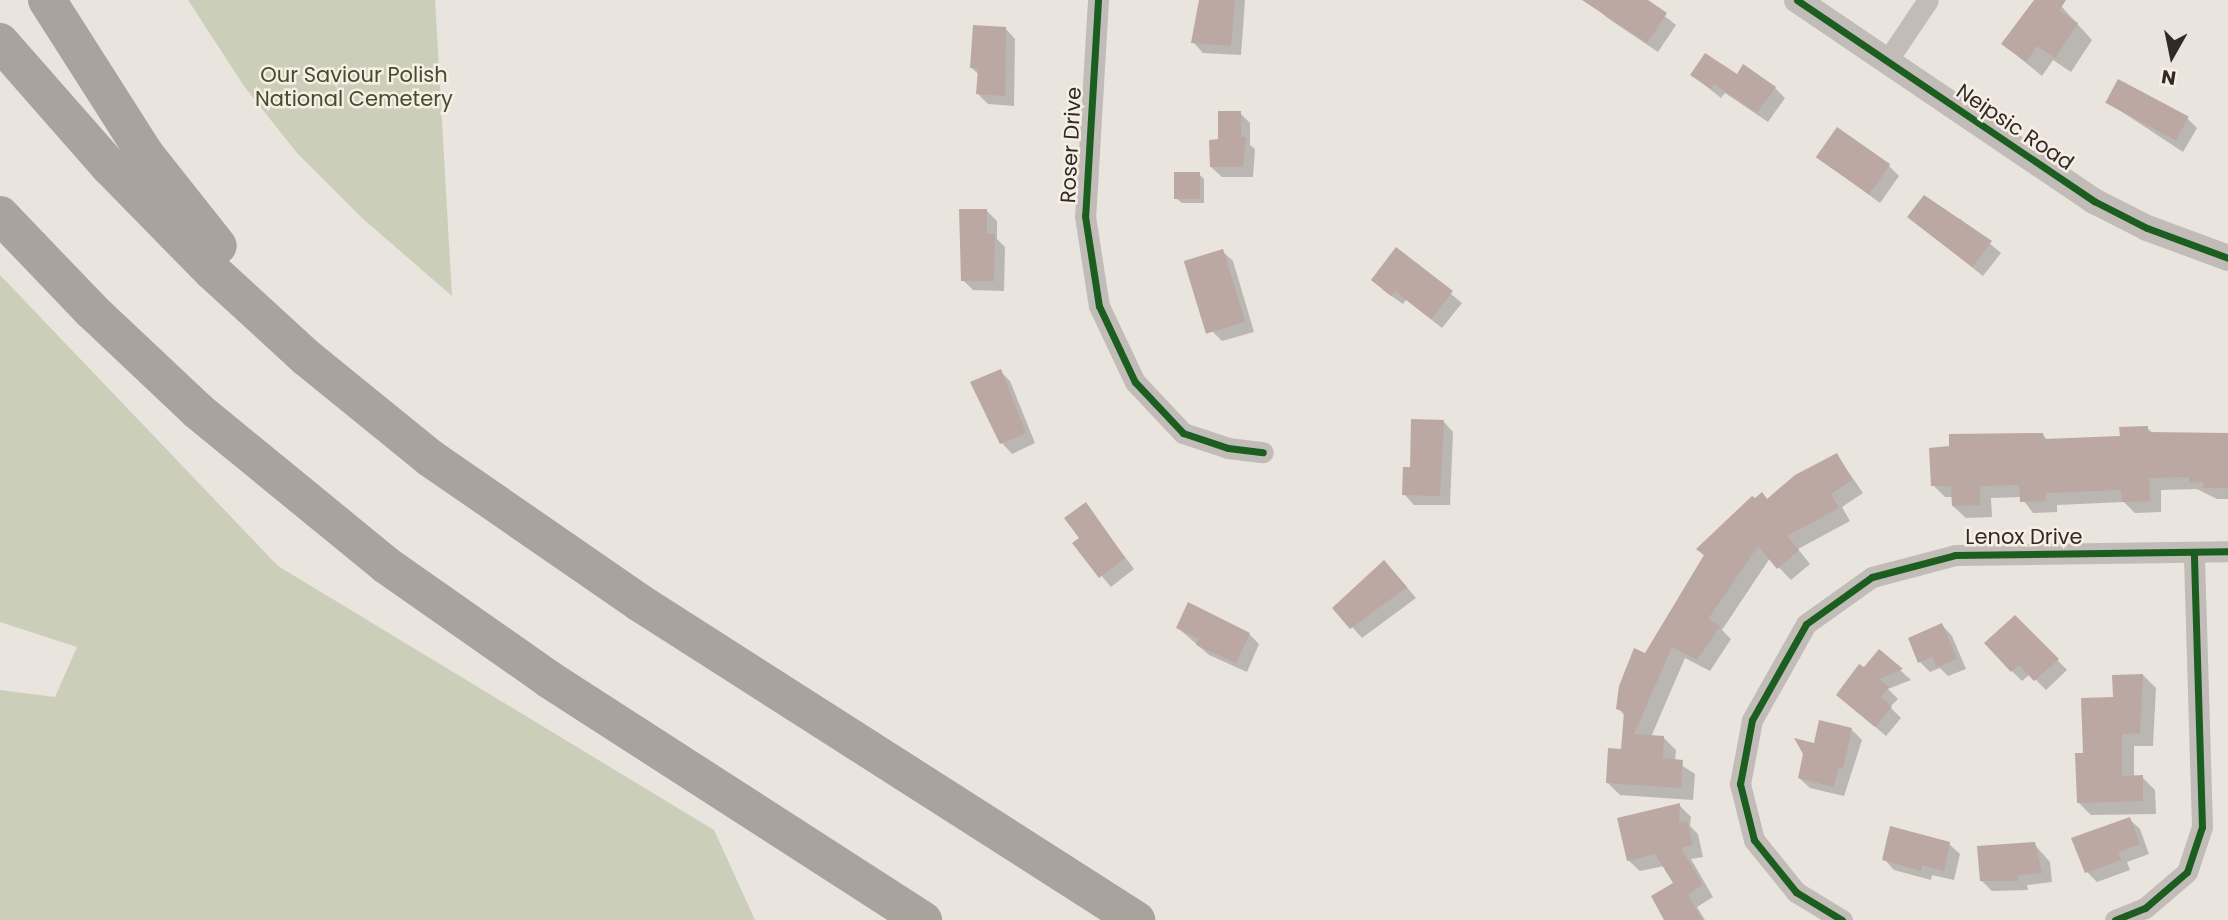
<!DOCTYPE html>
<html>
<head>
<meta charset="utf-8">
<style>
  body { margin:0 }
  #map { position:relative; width:2228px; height:920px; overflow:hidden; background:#e9e4de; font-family:Poppins,sans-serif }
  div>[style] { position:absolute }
  .green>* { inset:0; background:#cbceb9 }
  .shadow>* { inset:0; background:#0003 }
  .building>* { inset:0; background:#bba8a2; transform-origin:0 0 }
  .minor>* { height:21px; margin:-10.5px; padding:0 10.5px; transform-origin:10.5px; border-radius:10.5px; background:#c2bcb8 }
  .tertiary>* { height:26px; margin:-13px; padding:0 13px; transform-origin:13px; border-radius:13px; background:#c2bcb8 }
  .motorway>* { height:38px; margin:-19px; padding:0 19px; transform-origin:19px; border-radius:19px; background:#a8a39d }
  .cycleway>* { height:7px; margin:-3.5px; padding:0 3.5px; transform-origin:3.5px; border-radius:3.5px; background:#1b5e20 }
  span { translate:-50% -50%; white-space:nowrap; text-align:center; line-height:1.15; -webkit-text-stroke:5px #f7eee5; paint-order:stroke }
  .park-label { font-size:21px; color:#444e2d }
  .street-label { font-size:21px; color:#322a27 }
  .north { position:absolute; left:2137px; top:21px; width:70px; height:70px; -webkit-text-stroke:5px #f7eee5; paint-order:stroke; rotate:189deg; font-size:19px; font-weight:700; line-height:28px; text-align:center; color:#322a27 }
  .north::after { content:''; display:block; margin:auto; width:24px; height:32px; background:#322a27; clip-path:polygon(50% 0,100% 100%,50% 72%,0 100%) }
</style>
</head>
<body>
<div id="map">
  <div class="green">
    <i style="clip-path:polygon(188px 0,435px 0,452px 296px,361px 217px,297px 153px,244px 86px)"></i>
    <i style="clip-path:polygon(0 275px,278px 566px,714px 830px,755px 920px,0 920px,0 690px,55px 697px,77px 647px,0 622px)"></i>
  </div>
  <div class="shadow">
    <i style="clip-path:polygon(1201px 0,1245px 0,1241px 55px,1203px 53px,1193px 42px)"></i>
    <i style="clip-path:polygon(1601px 0,1644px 0,1676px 25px,1658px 52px,1606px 17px,1596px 7px)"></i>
    <i style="clip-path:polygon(2036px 0,2052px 0,2062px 7px,2092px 40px,2071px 72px,2053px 60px,2042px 76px,2003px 44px)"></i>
    <i style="clip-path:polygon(1005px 28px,1015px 39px,1014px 106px,988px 104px,978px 94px,979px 75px,972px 68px)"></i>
    <i style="clip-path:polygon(1692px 75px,1737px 76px,1775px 88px,1785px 98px,1768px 122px,1725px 93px,1721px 98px)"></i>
    <i style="clip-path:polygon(2107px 102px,2187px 118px,2197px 128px,2183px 152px)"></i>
    <i style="clip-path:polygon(1240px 113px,1250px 123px,1250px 145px,1255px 149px,1253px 177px,1222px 177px,1211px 167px,1220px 141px)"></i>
    <i style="clip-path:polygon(1818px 157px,1889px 166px,1899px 176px,1880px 203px)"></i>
    <i style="clip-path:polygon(1199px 174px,1204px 179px,1204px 203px,1182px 203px,1177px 199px)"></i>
    <i style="clip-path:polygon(987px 211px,997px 221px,997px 239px,1005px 247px,1004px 291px,973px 290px,963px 280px)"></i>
    <i style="clip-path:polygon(1909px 217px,1960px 219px,2001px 253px,1983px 276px)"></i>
    <i style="clip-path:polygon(1397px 250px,1462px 303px,1442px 328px,1406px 300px,1403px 304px,1383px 290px)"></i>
    <i style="clip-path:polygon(1222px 251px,1233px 261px,1254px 332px,1222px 341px,1212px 331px)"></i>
    <i style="clip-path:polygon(1000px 371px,1010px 381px,1035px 443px,1012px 454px,1002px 443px,973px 383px)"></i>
    <i style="clip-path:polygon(1443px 421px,1453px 432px,1450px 505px,1414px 505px,1404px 494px)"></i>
    <i style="clip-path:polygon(2147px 428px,2154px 434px,2228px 437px,2228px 499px,2217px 499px,2197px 489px,2161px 490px,2161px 512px,2135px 513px,2124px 502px,2057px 505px,2057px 512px,2033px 513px,2021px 497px,1991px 498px,1992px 517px,1966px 518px,1953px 506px,1953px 497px,1945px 497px,1933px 485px,2043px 435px,2048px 441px,2121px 437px)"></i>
    <i style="clip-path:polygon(1837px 455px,1863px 493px,1842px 507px,1850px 521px,1798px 549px,1810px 564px,1791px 580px,1770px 558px,1722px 630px,1731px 639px,1710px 671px,1685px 658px,1651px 737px,1664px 738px,1676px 750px,1675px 761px,1695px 774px,1693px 800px,1620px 795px,1607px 782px,1623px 750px,1625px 716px,1618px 708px,1705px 556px,1698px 549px,1752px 498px,1768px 501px)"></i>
    <i style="clip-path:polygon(1086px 504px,1134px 569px,1111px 587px,1075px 544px,1081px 538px)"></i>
    <i style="clip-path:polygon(1394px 572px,1416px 598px,1362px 638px,1335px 608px)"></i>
    <i style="clip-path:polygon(2015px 617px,2067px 670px,2046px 690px,2030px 674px,2022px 681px,2012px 671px)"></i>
    <i style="clip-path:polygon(1942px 625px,1952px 636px,1966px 669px,1948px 676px,1940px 668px,1930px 672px,1920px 662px)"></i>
    <i style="clip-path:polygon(1178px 628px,1249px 634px,1259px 644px,1247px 672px,1209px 655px)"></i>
    <i style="clip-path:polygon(1880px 652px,1911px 680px,1888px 689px,1898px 699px,1890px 707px,1901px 718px,1886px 736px,1838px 695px)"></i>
    <i style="clip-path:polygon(2143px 675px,2156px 688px,2153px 746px,2134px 746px,2134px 777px,2142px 777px,2155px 790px,2156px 814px,2091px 815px,2078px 802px,2085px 755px,2115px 699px)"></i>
    <i style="clip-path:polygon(1852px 730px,1862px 740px,1844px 796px,1810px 788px,1799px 778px,1816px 745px)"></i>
    <i style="clip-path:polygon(1679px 805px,1691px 817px,1690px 826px,1698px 834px,1703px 857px,1691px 859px,1713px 897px,1697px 907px,1705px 920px,1666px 920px,1675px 884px,1664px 866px,1640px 871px,1628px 860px)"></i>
    <i style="clip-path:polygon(2129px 819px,2140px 829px,2149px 854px,2127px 862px,2130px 870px,2097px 882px,2087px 872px)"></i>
    <i style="clip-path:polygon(1949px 844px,1960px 854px,1954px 880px,1932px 875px,1931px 880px,1894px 870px,1884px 859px)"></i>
    <i style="clip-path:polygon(2034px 844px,2050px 862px,2052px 882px,2027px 885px,2028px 890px,1992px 891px,1982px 881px)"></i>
  </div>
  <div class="building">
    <i style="clip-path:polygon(1199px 0,1235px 0,1231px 46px,1191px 43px)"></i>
    <i style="clip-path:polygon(1582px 0,1648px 0,1667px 13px,1647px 43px)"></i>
    <i style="clip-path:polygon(2034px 0,2066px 0,2059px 11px,2078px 23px,2055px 58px,2037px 46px,2026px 62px,2001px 44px)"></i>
    <i style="clip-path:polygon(973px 25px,1006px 27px,1005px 96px,976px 94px,978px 69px,970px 68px)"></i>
    <i style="clip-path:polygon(1705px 53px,1737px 74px,1743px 64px,1776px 87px,1757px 113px,1714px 84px,1711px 89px,1690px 75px)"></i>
    <i style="left:2118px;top:79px;width:80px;height:27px;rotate:28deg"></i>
    <i style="clip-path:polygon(1218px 111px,1241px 111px,1241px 137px,1246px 137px,1243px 167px,1210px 167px,1209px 140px,1218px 139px)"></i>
    <i style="left:1837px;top:127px;width:65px;height:37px;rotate:35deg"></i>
    <i style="left:1200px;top:172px;width:27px;height:26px;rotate:90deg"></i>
    <i style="clip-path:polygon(1924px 195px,1992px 241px,1972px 267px,1907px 217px)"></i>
    <i style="clip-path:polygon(959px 209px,987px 209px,987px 234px,995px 234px,994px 281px,961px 281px)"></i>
    <i style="clip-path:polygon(1396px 247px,1453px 291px,1431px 319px,1395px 291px,1391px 296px,1371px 280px)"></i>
    <i style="left:1223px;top:249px;width:76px;height:41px;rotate:73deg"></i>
    <i style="clip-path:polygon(1001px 369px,1026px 433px,1000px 444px,970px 382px)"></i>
    <i style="clip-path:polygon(1411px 419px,1444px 420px,1440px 496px,1402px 495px,1403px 467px,1410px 467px)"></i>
    <i style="clip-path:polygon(2148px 426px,2148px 432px,2228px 433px,2228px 488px,2203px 488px,2203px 482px,2189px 483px,2189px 477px,2149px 478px,2150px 501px,2122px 502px,2121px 490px,2045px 493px,2046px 501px,2020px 502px,2019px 485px,1980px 486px,1980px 505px,1952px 506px,1951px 486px,1931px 486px,1929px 448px,1949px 446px,1949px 434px,2043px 433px,2044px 439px,2120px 436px,2119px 427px)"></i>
    <i style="clip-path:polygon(1837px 453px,1852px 480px,1831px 494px,1839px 508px,1787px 536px,1799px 550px,1777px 569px,1758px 546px,1708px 619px,1720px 626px,1697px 660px,1672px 647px,1634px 734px,1664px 736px,1663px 758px,1683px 760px,1681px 788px,1606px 783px,1608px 748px,1621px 749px,1624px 712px,1616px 709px,1619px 686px,1634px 648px,1645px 653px,1704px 555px,1696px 549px,1752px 496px,1755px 498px,1762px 492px,1767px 499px,1795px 475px)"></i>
    <i style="clip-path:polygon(1086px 502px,1125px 558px,1099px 578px,1072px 543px,1079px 538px,1064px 518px)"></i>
    <i style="clip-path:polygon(1384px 560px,1407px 587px,1350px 629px,1332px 608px)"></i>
    <i style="clip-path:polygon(1188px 602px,1250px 633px,1236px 663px,1196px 645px,1199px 639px,1176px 628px)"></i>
    <i style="clip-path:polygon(2015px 615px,2059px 659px,2034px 681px,2019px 665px,2011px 672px,1984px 643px)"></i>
    <i style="clip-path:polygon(1942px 623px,1957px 659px,1937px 667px,1932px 657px,1918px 663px,1908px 638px)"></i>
    <i style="clip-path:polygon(1879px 649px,1903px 669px,1879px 679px,1889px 687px,1881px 697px,1892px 707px,1875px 727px,1836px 695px,1859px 664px,1864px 667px)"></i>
    <i style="clip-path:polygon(2143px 674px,2140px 733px,2122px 734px,2122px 776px,2143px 775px,2143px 801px,2077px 803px,2075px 753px,2083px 753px,2081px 698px,2113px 697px,2112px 675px)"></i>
    <i style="clip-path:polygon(1819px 720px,1852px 728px,1843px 769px,1838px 768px,1834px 787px,1798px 778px,1803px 754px,1794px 738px,1814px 743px)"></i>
    <i style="clip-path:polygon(1680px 803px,1679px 822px,1687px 821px,1693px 845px,1681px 848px,1703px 885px,1688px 894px,1702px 920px,1664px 920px,1651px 896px,1673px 883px,1655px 854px,1627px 861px,1617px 818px)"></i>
    <i style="clip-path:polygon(2130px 817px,2140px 844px,2118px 852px,2121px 860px,2085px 873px,2071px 838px)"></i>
    <i style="clip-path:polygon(1890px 826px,1950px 842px,1944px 871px,1922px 865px,1921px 871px,1882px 860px)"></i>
    <i style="clip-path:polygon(2035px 842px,2042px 873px,2018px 875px,2018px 881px,1980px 881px,1977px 846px)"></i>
  </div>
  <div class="minor">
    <i style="left:1098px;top:0;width:216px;rotate:93.4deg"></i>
    <i style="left:1085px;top:216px;width:91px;rotate:81.2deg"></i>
    <i style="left:1099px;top:306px;width:84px;rotate:64.7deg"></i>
    <i style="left:1135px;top:382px;width:70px;rotate:46.7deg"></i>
    <i style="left:1183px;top:433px;width:47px;rotate:18.4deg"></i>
    <i style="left:1228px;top:448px;width:35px;rotate:7deg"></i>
    <i style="left:1887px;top:61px;width:73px;rotate:-56.1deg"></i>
    <i style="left:1842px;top:920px;width:54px;rotate:-148.7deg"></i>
    <i style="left:1796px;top:892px;width:67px;rotate:-128.9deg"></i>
    <i style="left:1754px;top:840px;width:58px;rotate:-104deg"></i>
    <i style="left:1740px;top:784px;width:65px;rotate:-79.4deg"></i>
    <i style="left:1752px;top:720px;width:110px;rotate:-60.6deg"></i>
    <i style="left:1806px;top:624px;width:81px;rotate:-35.5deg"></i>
    <i style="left:1872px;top:577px;width:86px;rotate:-14.8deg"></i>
    <i style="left:1955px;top:555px;width:273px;rotate:-0.8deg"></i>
    <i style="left:2115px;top:920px;width:32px;rotate:-22deg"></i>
    <i style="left:2145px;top:908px;width:55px;rotate:-40.6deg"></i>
    <i style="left:2187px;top:872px;width:47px;rotate:-71.6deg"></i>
    <i style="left:2202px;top:827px;width:273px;rotate:-91.7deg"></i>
  </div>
  <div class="tertiary">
    <i style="left:1797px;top:0;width:359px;rotate:34.1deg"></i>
    <i style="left:2094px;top:201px;width:59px;rotate:27deg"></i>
    <i style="left:2147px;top:228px;width:86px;rotate:20.3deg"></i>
  </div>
  <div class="motorway">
    <i style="left:47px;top:0;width:183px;rotate:57.5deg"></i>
    <i style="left:145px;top:154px;width:117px;rotate:51.6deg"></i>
    <i style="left:0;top:42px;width:167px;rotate:48.7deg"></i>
    <i style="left:110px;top:167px;width:146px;rotate:45.6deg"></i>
    <i style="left:212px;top:271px;width:129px;rotate:42.5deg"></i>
    <i style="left:307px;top:358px;width:159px;rotate:39.1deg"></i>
    <i style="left:430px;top:458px;width:255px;rotate:34.6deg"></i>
    <i style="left:640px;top:603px;width:589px;rotate:32.58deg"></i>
    <i style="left:0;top:215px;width:132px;rotate:46.2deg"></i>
    <i style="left:91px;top:310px;width:147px;rotate:43.3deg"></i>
    <i style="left:198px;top:411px;width:243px;rotate:39.3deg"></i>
    <i style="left:386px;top:565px;width:200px;rotate:35deg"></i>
    <i style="left:550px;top:680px;width:444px;rotate:32.8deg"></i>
  </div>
  <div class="cycleway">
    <i style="left:1098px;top:0;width:216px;rotate:93.4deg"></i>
    <i style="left:1085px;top:216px;width:91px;rotate:81.2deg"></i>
    <i style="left:1099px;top:306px;width:84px;rotate:64.7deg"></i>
    <i style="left:1135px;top:382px;width:70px;rotate:46.7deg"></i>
    <i style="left:1183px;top:433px;width:47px;rotate:18.4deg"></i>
    <i style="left:1228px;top:448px;width:35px;rotate:7deg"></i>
    <i style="left:1797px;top:0;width:359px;rotate:34.1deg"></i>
    <i style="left:2094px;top:201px;width:59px;rotate:27deg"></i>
    <i style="left:2147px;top:228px;width:86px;rotate:20.3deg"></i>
    <i style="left:1842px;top:920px;width:54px;rotate:-148.7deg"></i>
    <i style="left:1796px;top:892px;width:67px;rotate:-128.9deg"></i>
    <i style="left:1754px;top:840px;width:58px;rotate:-104deg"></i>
    <i style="left:1740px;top:784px;width:65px;rotate:-79.4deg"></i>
    <i style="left:1752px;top:720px;width:110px;rotate:-60.6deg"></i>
    <i style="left:1806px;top:624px;width:81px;rotate:-35.5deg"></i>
    <i style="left:1872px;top:577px;width:86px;rotate:-14.8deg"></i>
    <i style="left:1955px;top:555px;width:273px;rotate:-0.8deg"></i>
    <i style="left:2115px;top:920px;width:32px;rotate:-22deg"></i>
    <i style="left:2145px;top:908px;width:55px;rotate:-40.6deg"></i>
    <i style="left:2187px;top:872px;width:47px;rotate:-71.6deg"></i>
    <i style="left:2202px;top:827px;width:273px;rotate:-91.7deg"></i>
  </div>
  <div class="park-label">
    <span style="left:354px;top:87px">Our Saviour Polish<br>National Cemetery</span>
  </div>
  <div class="street-label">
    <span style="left:2015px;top:127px;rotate:34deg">Neipsic Road</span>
    <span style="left:1071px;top:145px;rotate:-87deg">Roser Drive</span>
    <span style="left:2024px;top:537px">Lenox Drive</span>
  </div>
  <div class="north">N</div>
</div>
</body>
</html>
